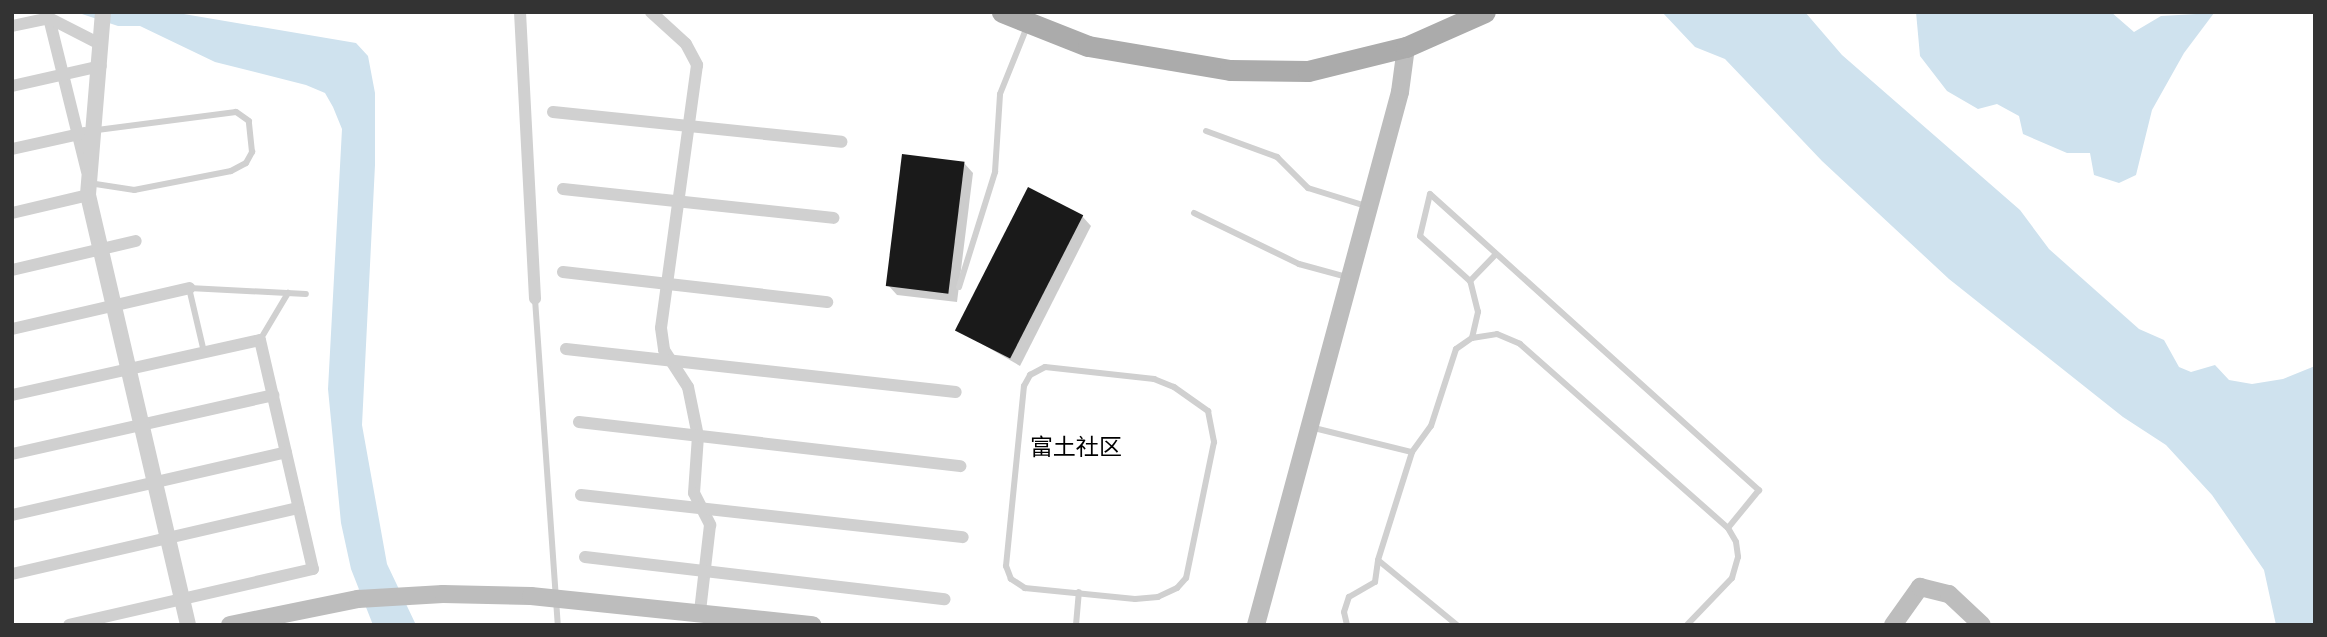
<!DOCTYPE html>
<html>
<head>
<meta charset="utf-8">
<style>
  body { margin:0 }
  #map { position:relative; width:2327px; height:637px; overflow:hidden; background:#fff; font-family:Signika,"Noto Sans SC",sans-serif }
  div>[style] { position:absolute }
  .water>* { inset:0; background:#cfe2ee }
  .shadow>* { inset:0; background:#0003 }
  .building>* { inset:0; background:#1a1a1a; transform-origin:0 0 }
  .service>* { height:6px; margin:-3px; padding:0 3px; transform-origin:3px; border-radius:3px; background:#d0d0d0 }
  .minor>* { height:12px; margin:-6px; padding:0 6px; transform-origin:6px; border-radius:6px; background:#d0d0d0 }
  .tertiary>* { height:16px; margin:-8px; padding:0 8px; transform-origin:8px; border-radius:8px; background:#d0d0d0 }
  .secondary>* { height:18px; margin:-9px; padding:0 9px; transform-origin:9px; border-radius:9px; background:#bdbdbd }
  .primary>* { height:21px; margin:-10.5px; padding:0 10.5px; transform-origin:10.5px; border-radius:10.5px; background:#ababab }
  span { translate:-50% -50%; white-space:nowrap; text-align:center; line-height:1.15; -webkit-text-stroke:7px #fff; paint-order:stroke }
  .neighbourhood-label { font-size:23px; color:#000 }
  .frame { position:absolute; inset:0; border:14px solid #333; pointer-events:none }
</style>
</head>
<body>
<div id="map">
  <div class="water">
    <i style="clip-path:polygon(76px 12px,172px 12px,356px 43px,368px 56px,375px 93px,375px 165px,362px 425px,387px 564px,416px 625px,373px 625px,351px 569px,341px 523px,328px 389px,342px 129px,333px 107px,325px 93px,306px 85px,215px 62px,140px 26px,118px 26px)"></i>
    <i style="clip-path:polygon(1662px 12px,1805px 12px,1842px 55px,2020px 210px,2049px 249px,2139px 329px,2164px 340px,2179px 367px,2191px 372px,2215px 365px,2229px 380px,2252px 384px,2283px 379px,2315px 366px,2315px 625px,2276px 625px,2264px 570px,2212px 495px,2166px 445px,2123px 417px,1949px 279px,1822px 161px,1725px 59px,1695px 47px)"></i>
    <i style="clip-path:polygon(1916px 12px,2111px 12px,2134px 32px,2161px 16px,2214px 13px,2184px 53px,2152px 110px,2136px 175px,2119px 183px,2094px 175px,2090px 153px,2067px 153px,2023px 134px,2019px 116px,1997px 104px,1978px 109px,1947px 91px,1920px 56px)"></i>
  </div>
  <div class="shadow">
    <i style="clip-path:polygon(964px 163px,973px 173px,957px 302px,897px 295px,888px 285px)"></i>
    <i style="clip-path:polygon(1082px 216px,1091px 226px,1020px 366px,958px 330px)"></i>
  </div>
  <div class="building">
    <i style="left:902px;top:154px;width:63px;height:133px;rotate:7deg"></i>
    <i style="left:1028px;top:187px;width:62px;height:161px;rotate:27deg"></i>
  </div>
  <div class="service">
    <i style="left:1206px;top:131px;width:76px;rotate:20.1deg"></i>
    <i style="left:1277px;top:157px;width:44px;rotate:45deg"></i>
    <i style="left:1308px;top:188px;width:61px;rotate:17.2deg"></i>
    <i style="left:89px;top:183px;width:46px;rotate:8.8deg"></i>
    <i style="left:134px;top:190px;width:99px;rotate:-11.1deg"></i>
    <i style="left:231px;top:171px;width:17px;rotate:-28deg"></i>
    <i style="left:246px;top:163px;width:13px;rotate:-61deg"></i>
    <i style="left:252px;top:152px;width:31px;rotate:-96deg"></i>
    <i style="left:249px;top:121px;width:16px;rotate:-145deg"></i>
    <i style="left:236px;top:112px;width:140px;rotate:172.6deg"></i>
    <i style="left:1194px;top:213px;width:117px;rotate:25.9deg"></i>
    <i style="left:1299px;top:264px;width:50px;rotate:15.2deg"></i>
    <i style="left:1470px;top:281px;width:37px;rotate:-46deg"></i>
    <i style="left:959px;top:287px;width:121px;rotate:-72.6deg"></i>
    <i style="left:995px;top:172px;width:78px;rotate:-86.3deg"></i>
    <i style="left:1000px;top:94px;width:72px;rotate:-68.1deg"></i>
    <i style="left:535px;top:299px;width:327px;rotate:86deg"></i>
    <i style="left:1472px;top:338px;width:27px;rotate:-77deg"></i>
    <i style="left:1478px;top:312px;width:32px;rotate:-104deg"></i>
    <i style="left:1470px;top:281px;width:67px;rotate:-138deg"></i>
    <i style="left:1420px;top:236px;width:43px;rotate:-76.6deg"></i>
    <i style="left:1430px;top:194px;width:443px;rotate:42deg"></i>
    <i style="left:1759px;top:490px;width:49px;rotate:129.2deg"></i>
    <i style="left:260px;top:340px;width:55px;rotate:-59.2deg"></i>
    <i style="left:204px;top:352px;width:66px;rotate:-103.2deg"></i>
    <i style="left:189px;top:288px;width:117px;rotate:2.9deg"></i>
    <i style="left:1045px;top:367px;width:110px;rotate:6.3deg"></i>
    <i style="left:1154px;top:379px;width:22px;rotate:22deg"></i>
    <i style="left:1174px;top:387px;width:42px;rotate:35.2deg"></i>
    <i style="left:1208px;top:411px;width:32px;rotate:79deg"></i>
    <i style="left:1214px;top:442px;width:139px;rotate:101.6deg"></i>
    <i style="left:1186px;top:578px;width:13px;rotate:132deg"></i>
    <i style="left:1177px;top:588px;width:21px;rotate:155deg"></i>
    <i style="left:1158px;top:597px;width:23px;rotate:175deg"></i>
    <i style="left:1135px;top:599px;width:111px;rotate:-174.3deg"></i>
    <i style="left:1025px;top:588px;width:17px;rotate:-147deg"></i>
    <i style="left:1011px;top:579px;width:14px;rotate:-111deg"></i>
    <i style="left:1006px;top:566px;width:181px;rotate:-84.3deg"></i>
    <i style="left:1024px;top:386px;width:13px;rotate:-61deg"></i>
    <i style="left:1030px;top:375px;width:17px;rotate:-28deg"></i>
    <i style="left:1310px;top:427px;width:105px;rotate:13.8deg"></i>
    <i style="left:1076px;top:625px;width:33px;rotate:-85deg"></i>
    <i style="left:1347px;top:625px;width:13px;rotate:-103deg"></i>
    <i style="left:1344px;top:612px;width:16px;rotate:-72deg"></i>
    <i style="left:1349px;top:597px;width:30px;rotate:-30deg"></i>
    <i style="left:1375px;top:582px;width:22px;rotate:-82deg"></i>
    <i style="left:1457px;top:625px;width:102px;rotate:-140.6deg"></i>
    <i style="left:1378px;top:560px;width:113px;rotate:-72.5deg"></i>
    <i style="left:1412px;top:452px;width:32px;rotate:-54deg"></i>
    <i style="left:1431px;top:426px;width:81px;rotate:-72deg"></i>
    <i style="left:1456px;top:349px;width:19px;rotate:-35deg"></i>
    <i style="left:1472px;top:338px;width:25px;rotate:-9deg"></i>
    <i style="left:1497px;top:334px;width:25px;rotate:23deg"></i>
    <i style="left:1520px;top:344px;width:278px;rotate:41.5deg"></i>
    <i style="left:1728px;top:528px;width:16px;rotate:60deg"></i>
    <i style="left:1736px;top:542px;width:15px;rotate:82deg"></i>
    <i style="left:1738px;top:557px;width:22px;rotate:106deg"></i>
    <i style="left:1732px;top:578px;width:65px;rotate:133.8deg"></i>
  </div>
  <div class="minor">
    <i style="left:520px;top:12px;width:287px;rotate:87deg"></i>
    <i style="left:651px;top:12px;width:47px;rotate:42.4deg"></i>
    <i style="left:686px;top:44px;width:24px;rotate:62deg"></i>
    <i style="left:697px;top:65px;width:265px;rotate:97.8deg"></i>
    <i style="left:661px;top:328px;width:22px;rotate:82deg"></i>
    <i style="left:664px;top:350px;width:44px;rotate:57deg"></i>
    <i style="left:688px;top:387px;width:50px;rotate:78.5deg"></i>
    <i style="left:698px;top:436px;width:57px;rotate:94deg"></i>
    <i style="left:694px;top:493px;width:36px;rotate:63deg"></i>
    <i style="left:710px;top:525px;width:88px;rotate:96.6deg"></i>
    <i style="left:49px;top:18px;width:158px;rotate:76.1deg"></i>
    <i style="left:12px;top:26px;width:38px;rotate:-12deg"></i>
    <i style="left:49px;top:18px;width:59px;rotate:27deg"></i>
    <i style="left:12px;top:86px;width:91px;rotate:-12.7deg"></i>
    <i style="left:553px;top:112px;width:290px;rotate:5.9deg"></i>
    <i style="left:12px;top:149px;width:74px;rotate:-12.5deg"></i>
    <i style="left:563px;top:189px;width:272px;rotate:6.1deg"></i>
    <i style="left:12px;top:213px;width:78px;rotate:-13.3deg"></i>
    <i style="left:12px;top:270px;width:127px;rotate:-13.2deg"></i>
    <i style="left:563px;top:272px;width:266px;rotate:6.5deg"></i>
    <i style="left:12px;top:329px;width:182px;rotate:-13deg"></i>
    <i style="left:566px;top:349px;width:392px;rotate:6.3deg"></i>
    <i style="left:12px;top:395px;width:254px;rotate:-12.5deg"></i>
    <i style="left:260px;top:340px;width:235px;rotate:77deg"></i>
    <i style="left:313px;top:569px;width:250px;rotate:167.1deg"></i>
    <i style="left:579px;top:422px;width:384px;rotate:6.6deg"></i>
    <i style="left:12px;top:454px;width:268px;rotate:-12.7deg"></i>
    <i style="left:581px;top:495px;width:384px;rotate:6.3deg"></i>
    <i style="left:12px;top:515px;width:281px;rotate:-12.9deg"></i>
    <i style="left:585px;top:557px;width:362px;rotate:6.7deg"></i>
    <i style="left:12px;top:574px;width:294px;rotate:-13deg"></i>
  </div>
  <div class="tertiary">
    <i style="left:103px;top:12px;width:184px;rotate:94.7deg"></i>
    <i style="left:88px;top:195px;width:441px;rotate:76.9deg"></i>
  </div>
  <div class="secondary">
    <i style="left:230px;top:625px;width:131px;rotate:-11.5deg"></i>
    <i style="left:358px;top:599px;width:85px;rotate:-3.4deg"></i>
    <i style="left:443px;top:594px;width:88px;rotate:1.3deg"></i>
    <i style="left:531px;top:596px;width:283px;rotate:5.9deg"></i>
    <i style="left:1256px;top:625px;width:552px;rotate:-74.88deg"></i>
    <i style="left:1400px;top:92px;width:45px;rotate:-82.4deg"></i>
    <i style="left:1893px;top:625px;width:47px;rotate:-54.6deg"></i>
    <i style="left:1920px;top:587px;width:30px;rotate:14deg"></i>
    <i style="left:1949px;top:594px;width:45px;rotate:43.2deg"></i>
  </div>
  <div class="primary">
    <i style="left:1002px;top:12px;width:92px;rotate:21.6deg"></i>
    <i style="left:1088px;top:46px;width:144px;rotate:9.6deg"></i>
    <i style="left:1230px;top:70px;width:78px;rotate:0.7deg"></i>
    <i style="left:1308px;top:71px;width:101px;rotate:-13.8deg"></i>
    <i style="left:1406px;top:47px;width:86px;rotate:-23.9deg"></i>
  </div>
  <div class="neighbourhood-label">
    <span style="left:1076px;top:448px">富土社区</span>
  </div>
  <div class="frame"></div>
</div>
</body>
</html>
